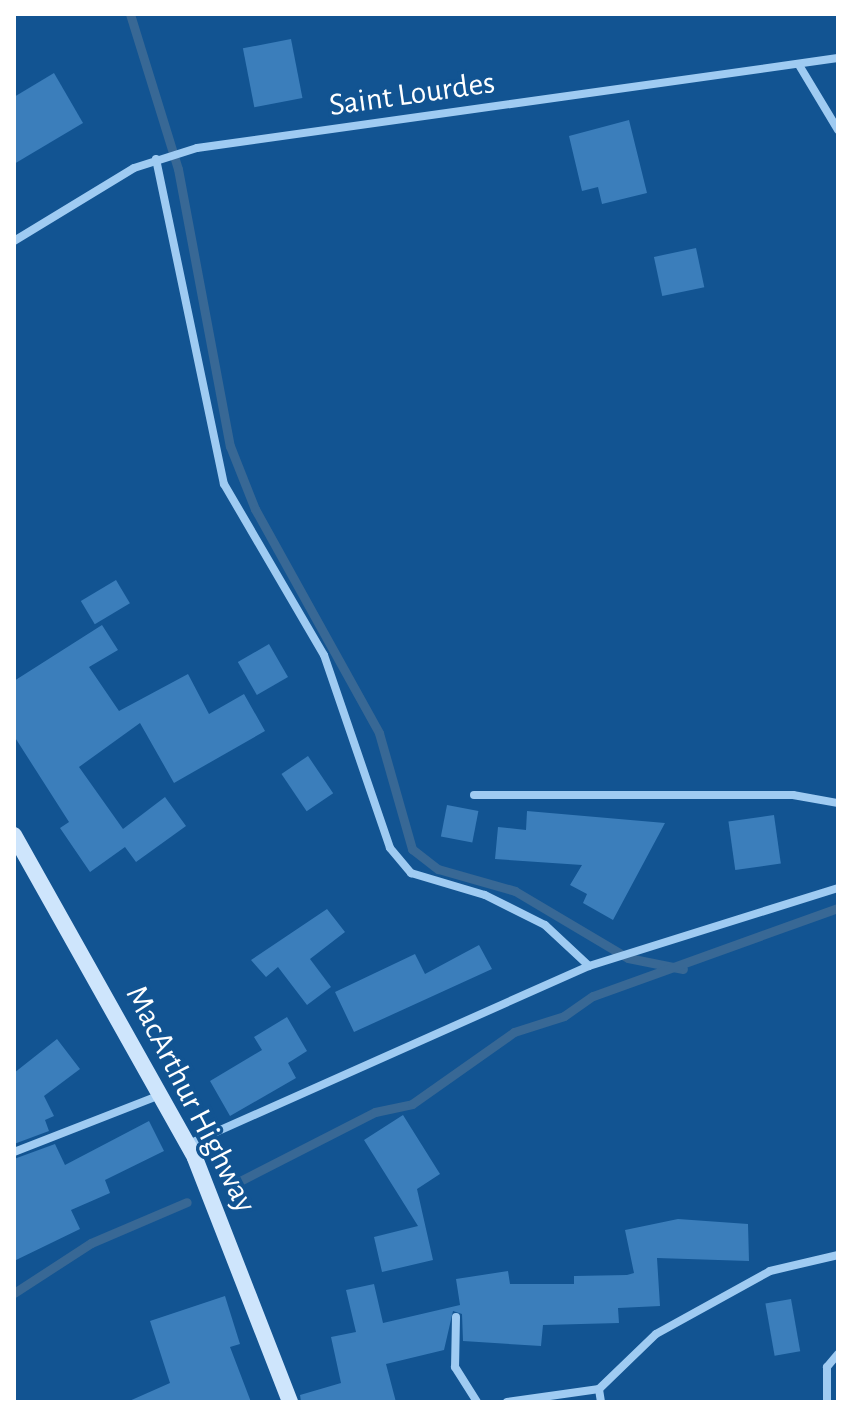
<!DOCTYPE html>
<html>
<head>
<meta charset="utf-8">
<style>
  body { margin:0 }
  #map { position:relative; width:852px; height:1416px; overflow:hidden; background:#125492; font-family:"Alegreya Sans",sans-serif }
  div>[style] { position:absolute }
  .stream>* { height:9px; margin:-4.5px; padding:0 4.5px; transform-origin:4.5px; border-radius:4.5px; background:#386895 }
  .building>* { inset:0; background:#3b7ebb; transform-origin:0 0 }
  .street>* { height:8px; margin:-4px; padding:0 4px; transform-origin:4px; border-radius:4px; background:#9fcbf2 }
  .secondary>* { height:16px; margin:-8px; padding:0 8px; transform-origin:8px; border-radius:8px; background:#cee5fc }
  span { translate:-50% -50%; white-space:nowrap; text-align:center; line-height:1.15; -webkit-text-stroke:7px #125492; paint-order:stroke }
  .street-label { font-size:32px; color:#fff }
  .frame { position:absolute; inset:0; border:16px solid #fff; pointer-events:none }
</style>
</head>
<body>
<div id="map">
  <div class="stream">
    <i style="left:130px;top:14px;width:162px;rotate:72.8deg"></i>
    <i style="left:178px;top:169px;width:282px;rotate:79.4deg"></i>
    <i style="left:230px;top:446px;width:68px;rotate:68.4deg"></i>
    <i style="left:255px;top:509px;width:256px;rotate:61deg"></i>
    <i style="left:379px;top:733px;width:121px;rotate:74.1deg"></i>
    <i style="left:412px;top:849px;width:33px;rotate:38deg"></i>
    <i style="left:438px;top:869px;width:80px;rotate:15.9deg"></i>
    <i style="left:515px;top:891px;width:131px;rotate:30.7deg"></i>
    <i style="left:628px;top:958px;width:56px;rotate:11.3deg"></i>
    <i style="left:236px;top:1183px;width:156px;rotate:-27.1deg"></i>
    <i style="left:375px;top:1112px;width:38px;rotate:-12deg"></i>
    <i style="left:412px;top:1104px;width:125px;rotate:-35.2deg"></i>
    <i style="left:514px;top:1032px;width:52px;rotate:-17.7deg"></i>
    <i style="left:564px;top:1016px;width:35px;rotate:-35deg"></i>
    <i style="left:593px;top:996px;width:260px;rotate:-19.8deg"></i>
    <i style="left:14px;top:1293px;width:92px;rotate:-33deg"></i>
    <i style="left:91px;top:1243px;width:104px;rotate:-23.1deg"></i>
  </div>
  <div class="building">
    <i style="left:291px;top:39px;width:60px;height:49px;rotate:79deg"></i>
    <i style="clip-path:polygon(54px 73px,83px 123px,14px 164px,14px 97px)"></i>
    <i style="clip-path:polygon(629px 120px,647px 193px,602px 204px,598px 187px,582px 191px,569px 136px)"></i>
    <i style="left:696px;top:248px;width:40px;height:43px;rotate:78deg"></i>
    <i style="left:116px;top:580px;width:27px;height:41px;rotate:59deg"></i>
    <i style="clip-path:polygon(102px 625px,118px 650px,89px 667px,119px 711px,188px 674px,209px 714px,244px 694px,265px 731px,174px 783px,140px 723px,79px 767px,123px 829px,165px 797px,186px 826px,136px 862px,125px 847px,90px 872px,60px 828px,69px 822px,14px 736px,14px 681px)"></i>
    <i style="left:269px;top:644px;width:38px;height:36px;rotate:60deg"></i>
    <i style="left:308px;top:756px;width:45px;height:32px;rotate:56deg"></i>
    <i style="left:447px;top:805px;width:32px;height:32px;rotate:11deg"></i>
    <i style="clip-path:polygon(527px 811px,665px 823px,613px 920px,583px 903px,587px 894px,570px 885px,582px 865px,495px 859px,498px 827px,526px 830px)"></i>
    <i style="left:774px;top:815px;width:49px;height:46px;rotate:82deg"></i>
    <i style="clip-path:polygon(327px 909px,345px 932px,310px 959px,331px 987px,307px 1005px,278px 967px,266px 977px,251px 960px)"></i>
    <i style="clip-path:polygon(479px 945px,492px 969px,354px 1032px,335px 992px,415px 954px,425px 974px)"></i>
    <i style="clip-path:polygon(287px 1017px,307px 1051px,288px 1063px,296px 1078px,230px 1116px,210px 1081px,262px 1050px,254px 1037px)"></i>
    <i style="clip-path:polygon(57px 1039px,80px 1069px,44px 1096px,54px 1116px,45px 1120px,49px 1131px,14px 1144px,14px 1073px)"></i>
    <i style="clip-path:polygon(403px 1115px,440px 1174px,417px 1189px,433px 1260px,382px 1272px,374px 1237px,418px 1226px,364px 1140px)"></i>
    <i style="clip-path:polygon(149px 1121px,164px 1151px,105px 1180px,110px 1193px,71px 1210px,80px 1229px,14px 1261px,14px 1159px,55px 1144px,65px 1165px)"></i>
    <i style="clip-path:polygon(678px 1219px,748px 1224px,749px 1261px,657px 1258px,660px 1306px,618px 1308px,619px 1323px,543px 1325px,541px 1346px,463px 1341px,462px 1314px,453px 1311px,444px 1350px,386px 1364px,396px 1402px,301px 1402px,300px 1395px,341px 1383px,331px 1337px,356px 1332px,346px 1290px,374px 1284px,383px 1323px,460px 1305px,456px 1279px,508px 1271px,510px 1284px,574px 1284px,574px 1276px,627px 1275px,634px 1273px,625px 1230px)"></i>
    <i style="clip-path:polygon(225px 1296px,240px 1344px,230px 1347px,251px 1402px,127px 1402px,170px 1383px,150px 1321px)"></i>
    <i style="left:791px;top:1299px;width:53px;height:26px;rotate:80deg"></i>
  </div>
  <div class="street">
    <i style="left:799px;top:65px;width:76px;rotate:59deg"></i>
    <i style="left:156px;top:159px;width:332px;rotate:78.2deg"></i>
    <i style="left:224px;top:484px;width:198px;rotate:59.7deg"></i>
    <i style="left:324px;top:655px;width:204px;rotate:71.1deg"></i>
    <i style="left:390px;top:848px;width:33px;rotate:50deg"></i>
    <i style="left:411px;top:873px;width:77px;rotate:16.6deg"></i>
    <i style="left:485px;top:895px;width:67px;rotate:26.6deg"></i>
    <i style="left:545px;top:925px;width:60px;rotate:43deg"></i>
    <i style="left:14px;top:241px;width:140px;rotate:-31.3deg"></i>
    <i style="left:134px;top:168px;width:66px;rotate:-17.6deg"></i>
    <i style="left:197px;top:148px;width:647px;rotate:-7.99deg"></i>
    <i style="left:474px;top:795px;width:319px"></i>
    <i style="left:793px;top:795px;width:46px;rotate:10.1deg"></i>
    <i style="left:189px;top:1144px;width:438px;rotate:-24deg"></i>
    <i style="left:589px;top:966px;width:261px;rotate:-17.4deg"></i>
    <i style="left:14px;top:1152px;width:160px;rotate:-21.3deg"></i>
    <i style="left:456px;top:1317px;width:50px;rotate:91.1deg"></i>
    <i style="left:455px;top:1367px;width:41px;rotate:57.8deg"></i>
    <i style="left:507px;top:1402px;width:93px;rotate:-8deg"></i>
    <i style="left:601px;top:1402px;width:13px;rotate:-99deg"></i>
    <i style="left:599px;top:1389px;width:79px;rotate:-44deg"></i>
    <i style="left:656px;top:1334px;width:130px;rotate:-28.9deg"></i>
    <i style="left:770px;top:1271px;width:70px;rotate:-13.2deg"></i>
    <i style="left:827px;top:1402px;width:35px;rotate:-90deg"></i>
    <i style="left:827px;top:1367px;width:17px;rotate:-50deg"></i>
  </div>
  <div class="secondary">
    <i style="left:14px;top:835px;width:370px;rotate:60.7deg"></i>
    <i style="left:195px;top:1158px;width:262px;rotate:68.7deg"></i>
  </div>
  <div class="street-label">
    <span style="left:412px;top:94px;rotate:-8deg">Saint Lourdes</span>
    <span style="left:191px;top:1099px;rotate:63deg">MacArthur Highway</span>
  </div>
  <div class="frame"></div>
</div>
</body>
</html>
